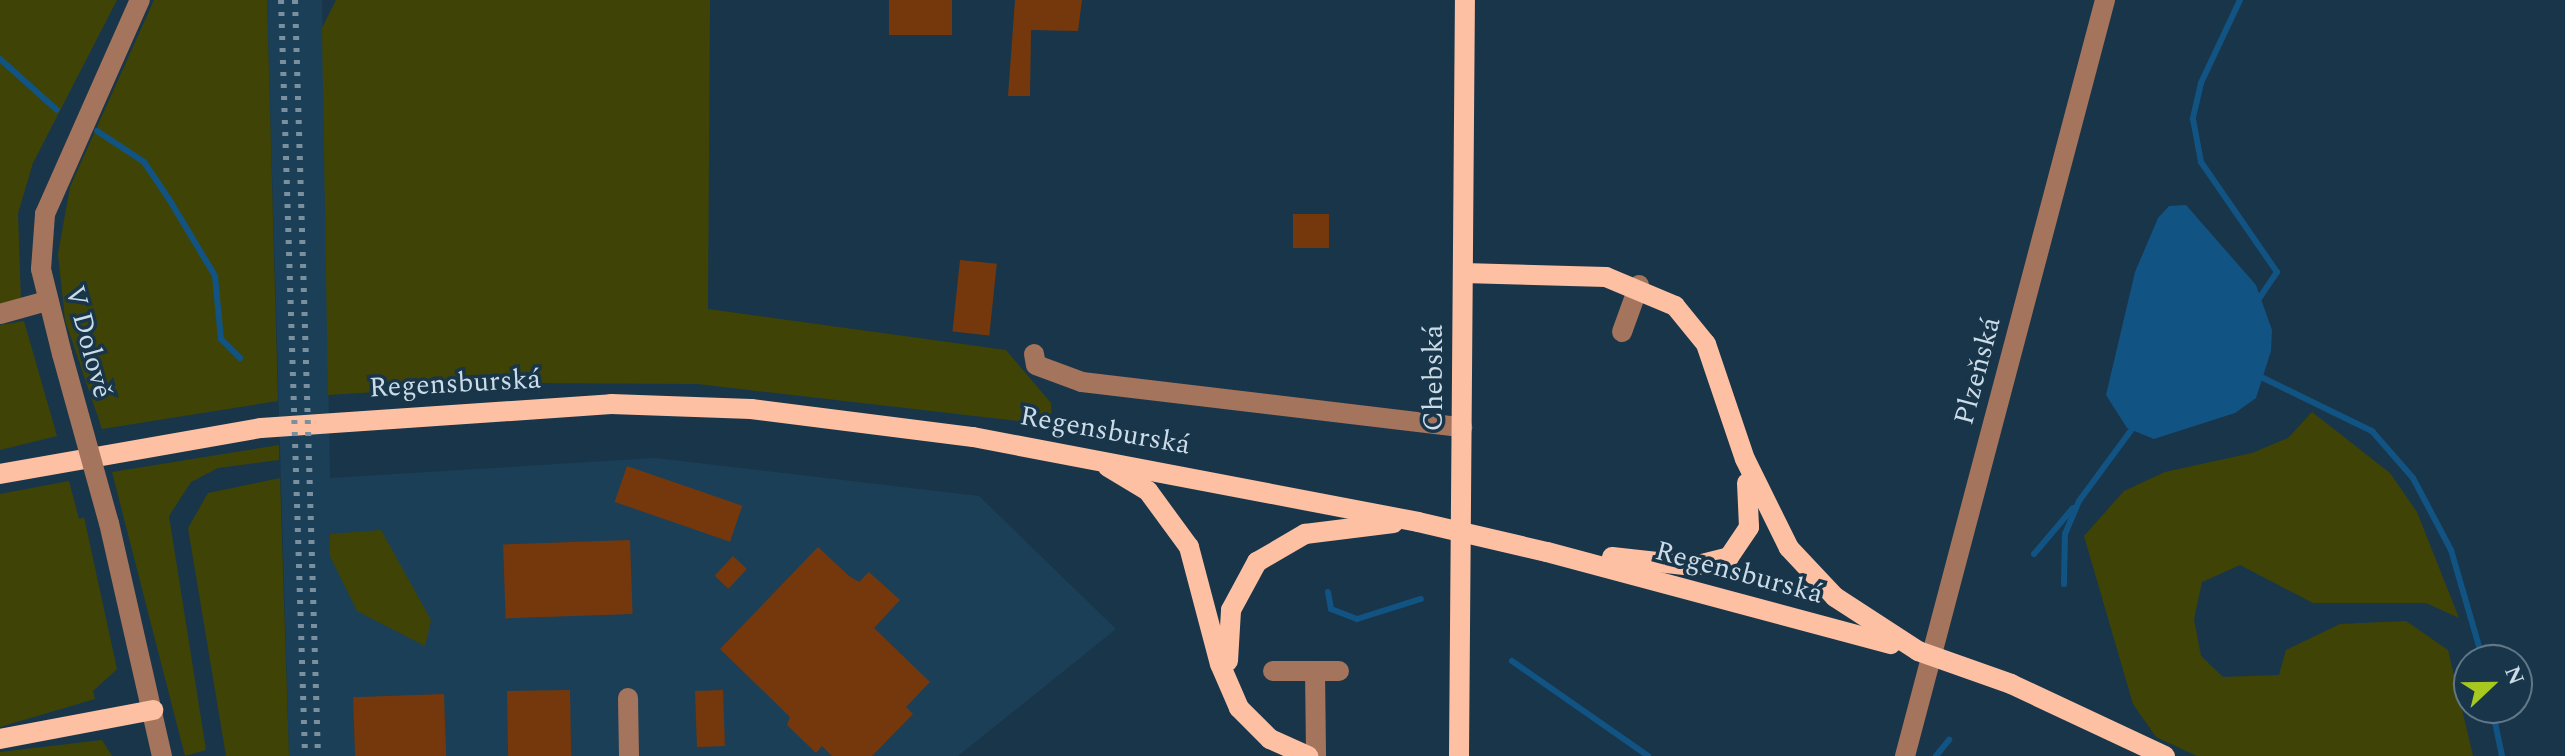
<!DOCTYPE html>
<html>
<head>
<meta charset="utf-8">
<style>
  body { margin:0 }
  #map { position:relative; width:2565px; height:756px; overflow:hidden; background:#193549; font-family:Spectral,serif }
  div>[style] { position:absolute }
  .built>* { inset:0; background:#1b3f57 }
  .green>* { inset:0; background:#3f4406 }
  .water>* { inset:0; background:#115383 }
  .stream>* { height:6px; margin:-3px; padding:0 3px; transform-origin:3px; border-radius:3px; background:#115383 }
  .building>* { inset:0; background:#75380d; transform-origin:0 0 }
  .minor>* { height:20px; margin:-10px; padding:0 10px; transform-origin:10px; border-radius:10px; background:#a5745c }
  .major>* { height:20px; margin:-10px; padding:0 10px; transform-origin:10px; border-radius:10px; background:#fec0a2 }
  .rail>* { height:6px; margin-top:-3px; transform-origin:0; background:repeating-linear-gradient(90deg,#7a909f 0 4px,transparent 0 12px) }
  .minor-bridge>* { height:20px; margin:-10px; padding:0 10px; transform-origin:10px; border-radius:10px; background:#a5745c }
  .major-bridge>* { height:20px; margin:-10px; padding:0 10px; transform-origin:10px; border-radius:10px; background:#fec0a2 }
  span { translate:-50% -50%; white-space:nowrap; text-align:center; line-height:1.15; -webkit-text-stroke:7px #193549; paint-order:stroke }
  .street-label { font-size:28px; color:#cbdbe7 }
  .north { position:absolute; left:2453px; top:644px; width:80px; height:80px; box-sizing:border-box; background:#193549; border:2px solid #607788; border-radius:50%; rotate:68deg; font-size:22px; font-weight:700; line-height:32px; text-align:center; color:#cbdbe7 }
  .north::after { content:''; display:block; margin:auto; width:28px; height:36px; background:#a7c81f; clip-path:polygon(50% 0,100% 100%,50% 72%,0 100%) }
</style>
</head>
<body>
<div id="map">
  <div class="built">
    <i style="clip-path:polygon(267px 0,322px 0,330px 478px,655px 458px,979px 496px,1116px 629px,958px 756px,289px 756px)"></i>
  </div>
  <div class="green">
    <i style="clip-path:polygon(0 0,117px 0,33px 163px,18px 213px,21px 300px,0 306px)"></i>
    <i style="clip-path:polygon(154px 0,267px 0,278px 401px,102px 429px,65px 320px,58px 254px,70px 187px)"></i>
    <i style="clip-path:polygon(336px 0,710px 0,708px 309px,1006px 350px,1051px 403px,1052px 425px,697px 384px,523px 383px,328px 395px,322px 28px)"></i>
    <i style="clip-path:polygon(24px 321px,57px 436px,0 450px,0 325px)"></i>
    <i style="clip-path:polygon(2312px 412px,2390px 473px,2417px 512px,2459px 618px,2426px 603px,2313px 603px,2240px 565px,2202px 582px,2194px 619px,2201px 656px,2223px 677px,2279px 675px,2286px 650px,2340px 624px,2406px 621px,2448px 650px,2473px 756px,2197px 756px,2156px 737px,2133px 704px,2084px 536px,2124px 491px,2165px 472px,2252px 453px,2288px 438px)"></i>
    <i style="clip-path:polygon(279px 445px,279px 460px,218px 468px,191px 482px,169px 516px,206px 750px,185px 756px,112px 472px)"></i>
    <i style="clip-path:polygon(280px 478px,289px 756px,226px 756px,188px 528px,208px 493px)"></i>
    <i style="clip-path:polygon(69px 481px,79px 519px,84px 517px,117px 669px,93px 691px,95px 699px,0 727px,0 494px)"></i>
    <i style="clip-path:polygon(381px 530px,431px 620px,425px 646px,357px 611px,329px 554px,330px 534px)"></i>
    <i style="clip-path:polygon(102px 740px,112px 756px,0 756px,0 752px)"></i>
  </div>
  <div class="water">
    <i style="clip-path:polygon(2186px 205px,2256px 285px,2272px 330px,2271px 351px,2256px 398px,2235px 413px,2154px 439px,2127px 428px,2106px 395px,2135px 272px,2158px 218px,2169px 206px)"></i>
  </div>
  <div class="stream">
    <i style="left:2240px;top:0;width:92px;rotate:115.2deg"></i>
    <i style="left:2201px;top:83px;width:37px;rotate:103deg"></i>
    <i style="left:2193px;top:119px;width:44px;rotate:79.5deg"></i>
    <i style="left:2201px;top:162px;width:134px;rotate:55.4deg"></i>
    <i style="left:2277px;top:272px;width:37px;rotate:124deg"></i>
    <i style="left:0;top:59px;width:76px;rotate:41.8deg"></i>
    <i style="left:97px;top:131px;width:56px;rotate:33.4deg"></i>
    <i style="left:144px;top:162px;width:45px;rotate:56deg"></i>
    <i style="left:169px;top:199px;width:90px;rotate:59.1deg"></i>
    <i style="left:215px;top:276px;width:63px;rotate:84.6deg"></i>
    <i style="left:221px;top:339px;width:27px;rotate:45deg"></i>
    <i style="left:2259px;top:376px;width:126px;rotate:26deg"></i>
    <i style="left:2372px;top:431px;width:62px;rotate:48.9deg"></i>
    <i style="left:2413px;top:478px;width:81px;rotate:62.2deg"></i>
    <i style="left:2451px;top:550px;width:115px;rotate:73.8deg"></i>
    <i style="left:2034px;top:554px;width:60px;rotate:-49.7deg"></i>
    <i style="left:2064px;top:584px;width:50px;rotate:-88.9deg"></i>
    <i style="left:2065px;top:534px;width:36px;rotate:-67deg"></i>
    <i style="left:2079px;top:501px;width:94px;rotate:-53.6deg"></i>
    <i style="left:1328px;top:592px;width:17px;rotate:80deg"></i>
    <i style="left:1331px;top:609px;width:28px;rotate:21deg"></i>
    <i style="left:1357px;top:619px;width:67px;rotate:-17.4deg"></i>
    <i style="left:1512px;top:661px;width:166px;rotate:34.9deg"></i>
    <i style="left:2492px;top:708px;width:49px;rotate:78.2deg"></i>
    <i style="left:1936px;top:756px;width:21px;rotate:-51deg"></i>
  </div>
  <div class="building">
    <i style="left:889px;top:0;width:63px;height:35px"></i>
    <i style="clip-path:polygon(1015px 0,1082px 0,1078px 31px,1031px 30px,1030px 96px,1008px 96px)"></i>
    <i style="left:1293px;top:214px;width:36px;height:34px"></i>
    <i style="left:960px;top:260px;width:37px;height:72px;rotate:6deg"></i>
    <i style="left:627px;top:466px;width:122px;height:38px;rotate:19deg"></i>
    <i style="left:630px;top:540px;width:74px;height:127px;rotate:88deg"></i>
    <i style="clip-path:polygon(818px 547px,849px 576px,859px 582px,869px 572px,900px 600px,874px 628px,930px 682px,906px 707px,913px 714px,872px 756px,832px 756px,822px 746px,816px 753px,787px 725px,790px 717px,720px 649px)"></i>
    <i style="left:733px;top:556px;width:19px;height:27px;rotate:43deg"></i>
    <i style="left:570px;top:690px;width:66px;height:63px;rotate:89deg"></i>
    <i style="left:723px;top:690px;width:56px;height:28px;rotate:88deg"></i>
    <i style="left:444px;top:694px;width:62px;height:91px;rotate:88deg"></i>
  </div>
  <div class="minor">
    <i style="left:0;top:314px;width:49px;rotate:-15.5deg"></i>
    <i style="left:1622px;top:332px;width:50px;rotate:-70.1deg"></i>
    <i style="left:62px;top:354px;width:88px;rotate:-103.9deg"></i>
    <i style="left:41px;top:269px;width:55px;rotate:-85.8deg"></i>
    <i style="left:45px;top:214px;width:234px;rotate:-66.1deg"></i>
    <i style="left:1034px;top:354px;width:11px;rotate:80deg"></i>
    <i style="left:1036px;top:365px;width:49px;rotate:20.3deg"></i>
    <i style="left:1082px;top:382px;width:383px;rotate:6.8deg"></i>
    <i style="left:109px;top:523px;width:239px;rotate:77.2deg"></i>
    <i style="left:1273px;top:671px;width:66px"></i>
    <i style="left:1315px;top:671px;width:85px;rotate:89.3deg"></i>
    <i style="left:628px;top:698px;width:58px;rotate:89deg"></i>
    <i style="left:1905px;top:756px;width:782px;rotate:-75.18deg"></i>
  </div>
  <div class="major">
    <i style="left:1463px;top:273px;width:143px;rotate:1.6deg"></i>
    <i style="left:1606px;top:277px;width:75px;rotate:22.8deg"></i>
    <i style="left:1675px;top:306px;width:49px;rotate:50.8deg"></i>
    <i style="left:1706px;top:344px;width:121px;rotate:71.3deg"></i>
    <i style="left:1745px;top:459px;width:99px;rotate:63.7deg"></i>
    <i style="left:1789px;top:548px;width:67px;rotate:46.8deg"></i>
    <i style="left:1835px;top:597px;width:99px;rotate:33deg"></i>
    <i style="left:1108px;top:467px;width:47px;rotate:31deg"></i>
    <i style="left:1148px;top:491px;width:69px;rotate:53.8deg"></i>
    <i style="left:1189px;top:547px;width:121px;rotate:75.2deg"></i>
    <i style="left:1220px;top:664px;width:48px;rotate:66.6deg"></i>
    <i style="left:1239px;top:708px;width:44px;rotate:45deg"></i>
    <i style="left:1270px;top:739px;width:42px;rotate:24.1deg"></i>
    <i style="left:0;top:474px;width:265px;rotate:-10deg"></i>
    <i style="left:261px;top:428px;width:351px;rotate:-3.9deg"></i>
    <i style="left:611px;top:404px;width:140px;rotate:2deg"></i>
    <i style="left:751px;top:409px;width:224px;rotate:7.2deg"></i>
    <i style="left:973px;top:437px;width:453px;rotate:10.8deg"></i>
    <i style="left:1547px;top:552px;width:356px;rotate:15deg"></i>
    <i style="left:1612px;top:557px;width:82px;rotate:6.3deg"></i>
    <i style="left:1694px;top:566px;width:36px;rotate:-14deg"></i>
    <i style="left:1729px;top:557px;width:36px;rotate:-56deg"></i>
    <i style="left:1749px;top:527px;width:44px;rotate:-92.6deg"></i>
    <i style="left:1228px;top:661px;width:51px;rotate:-86.6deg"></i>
    <i style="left:1231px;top:610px;width:55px;rotate:-61.6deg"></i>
    <i style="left:1257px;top:562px;width:56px;rotate:-30.3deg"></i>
    <i style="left:1305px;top:534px;width:89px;rotate:-7.1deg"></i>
    <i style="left:2011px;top:684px;width:170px;rotate:25.1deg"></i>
    <i style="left:0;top:739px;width:156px;rotate:-10.7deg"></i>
    <i style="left:1459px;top:756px;width:756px;rotate:-89.55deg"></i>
  </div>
  <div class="rail">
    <i style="left:281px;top:0;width:756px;rotate:88.18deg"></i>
    <i style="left:295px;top:0;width:756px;rotate:88.26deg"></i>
  </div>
  <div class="minor-bridge">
    <i style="left:62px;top:354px;width:175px;rotate:74.5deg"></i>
  </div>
  <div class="major-bridge">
    <i style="left:1418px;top:522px;width:132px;rotate:13.1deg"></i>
    <i style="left:1918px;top:651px;width:99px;rotate:19.5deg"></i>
  </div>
  <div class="street-label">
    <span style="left:88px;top:342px;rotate:75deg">V Dolově</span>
    <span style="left:1978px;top:371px;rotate:-75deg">Plzeňská</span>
    <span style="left:1434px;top:378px;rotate:-90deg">Chebská</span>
    <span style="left:455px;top:384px;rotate:-3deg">Regensburská</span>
    <span style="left:1105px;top:431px;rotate:10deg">Regensburská</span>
    <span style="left:1739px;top:573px;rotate:15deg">Regensburská</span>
  </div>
  <div class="north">N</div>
</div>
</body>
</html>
